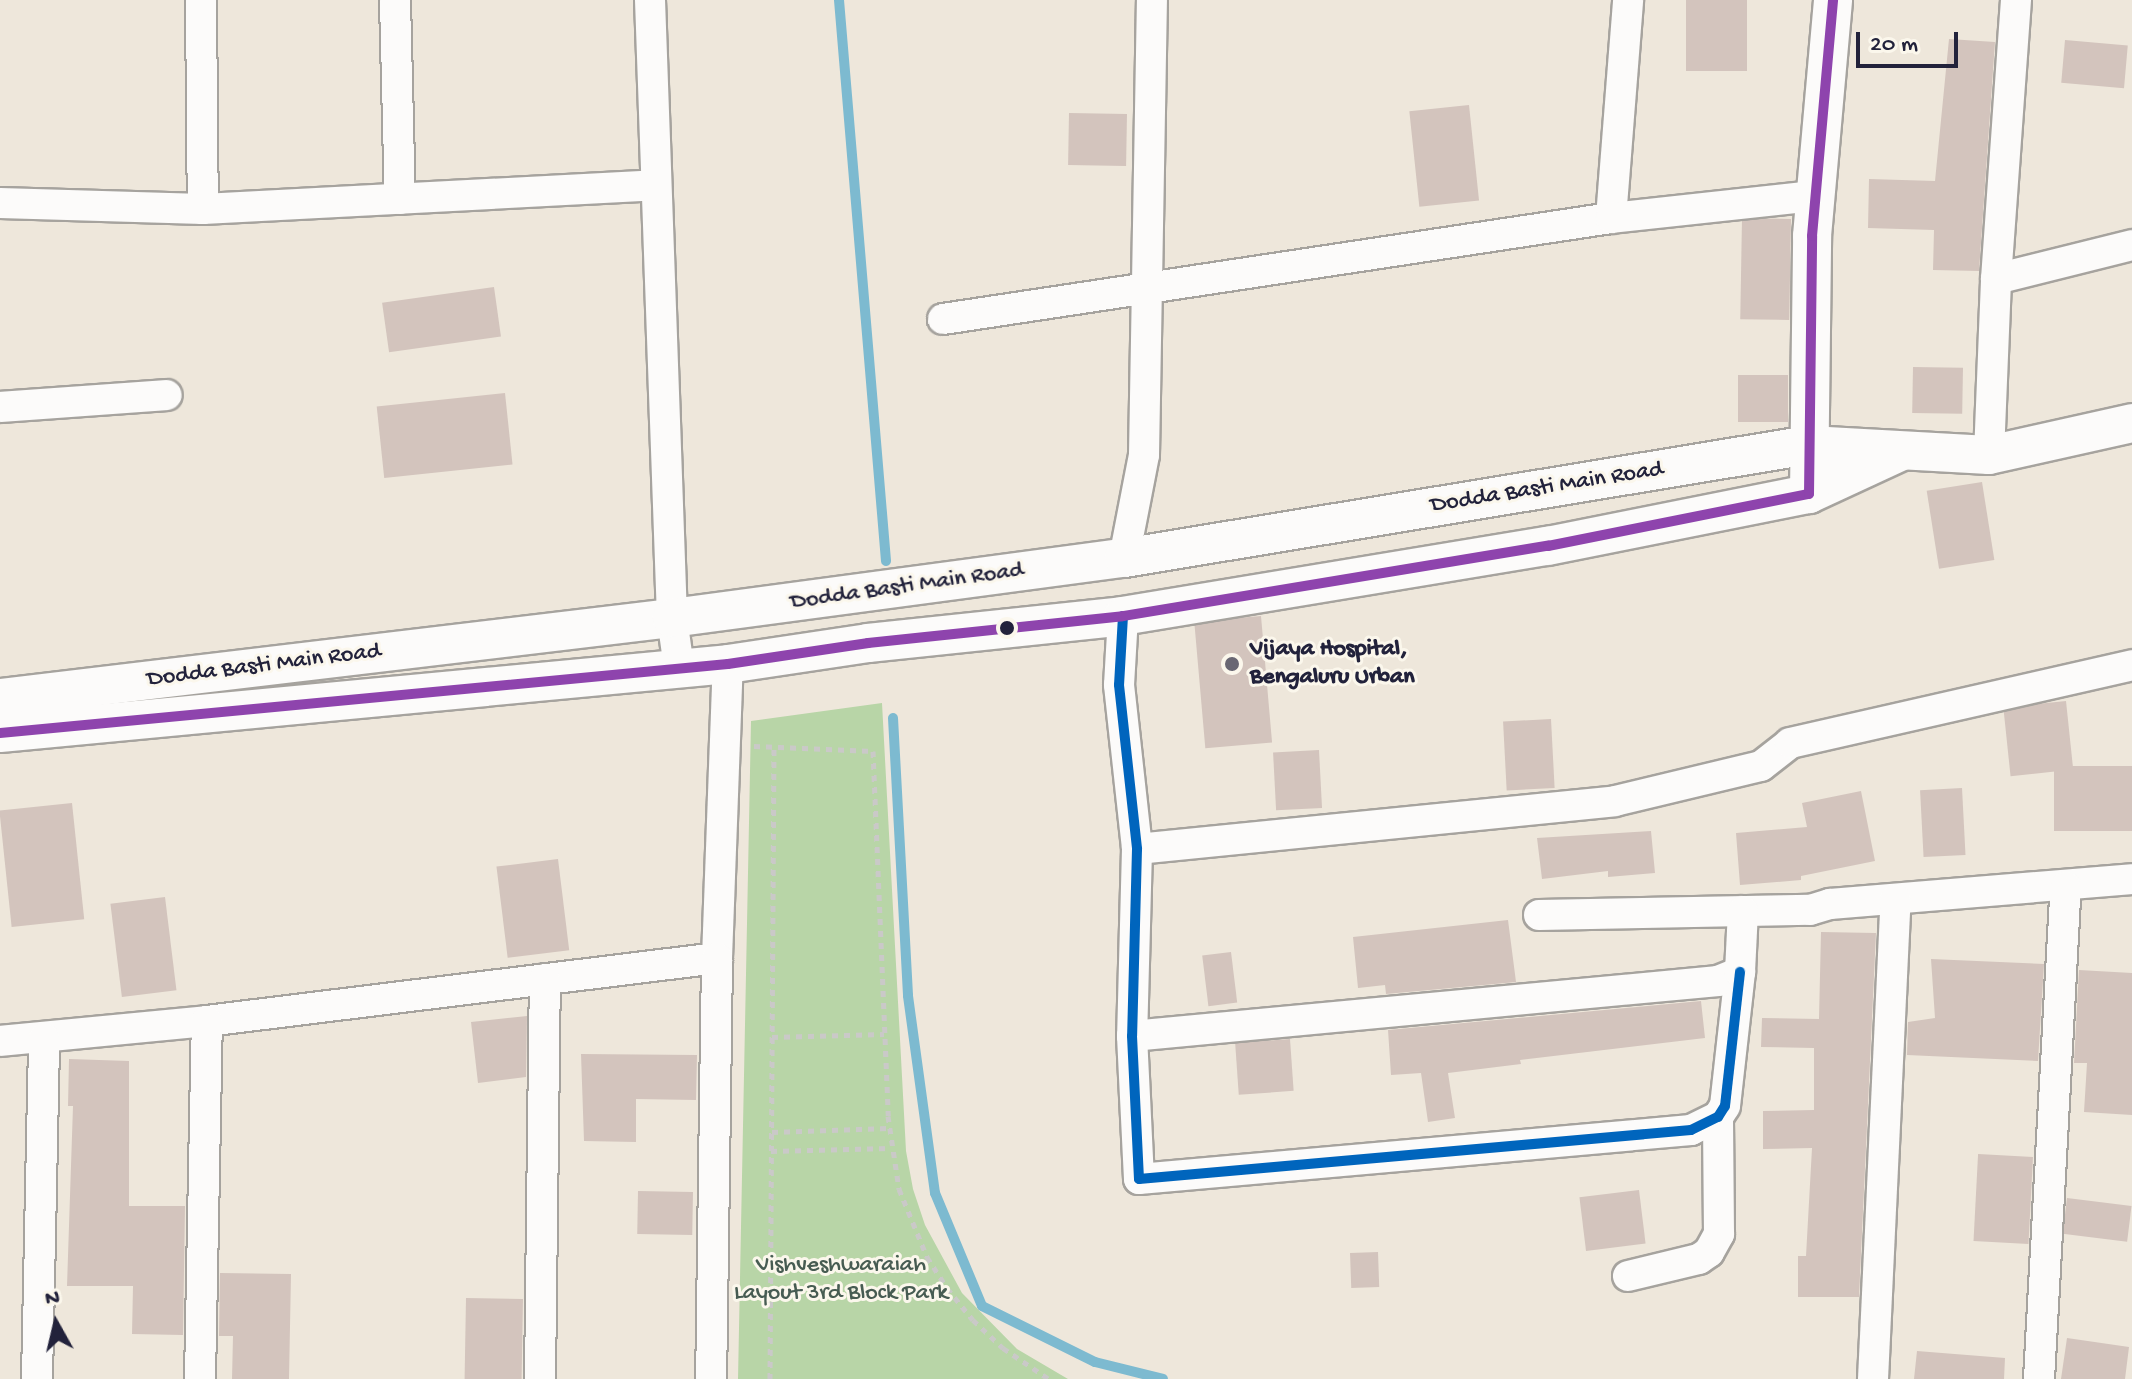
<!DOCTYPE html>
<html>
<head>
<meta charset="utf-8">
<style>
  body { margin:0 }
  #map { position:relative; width:2132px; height:1379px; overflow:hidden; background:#eee7db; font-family:"Gochi Hand",sans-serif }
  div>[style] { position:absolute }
  .green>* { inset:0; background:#b8d5a7 }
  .stream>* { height:10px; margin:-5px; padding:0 5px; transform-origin:5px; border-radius:5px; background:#7dbad0 }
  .building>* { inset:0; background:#d3c4bd; transform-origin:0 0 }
  .path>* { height:5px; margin-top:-2.5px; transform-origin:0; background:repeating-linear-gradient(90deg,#cac9c8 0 6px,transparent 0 12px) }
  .roads { filter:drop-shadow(2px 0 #a6a39e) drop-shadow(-2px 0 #a6a39e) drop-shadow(0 2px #a6a39e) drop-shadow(0 -2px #a6a39e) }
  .minor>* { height:30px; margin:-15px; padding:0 15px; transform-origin:15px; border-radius:15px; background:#fcfbfa }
  .tertiary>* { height:38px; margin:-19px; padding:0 19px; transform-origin:19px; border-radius:19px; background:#fcfbfa }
  .bus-1>* { height:10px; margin:-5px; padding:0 5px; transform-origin:5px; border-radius:5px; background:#0065bd }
  .bus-2>* { height:10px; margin:-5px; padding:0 5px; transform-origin:5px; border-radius:5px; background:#8e44ad }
  .dots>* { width:22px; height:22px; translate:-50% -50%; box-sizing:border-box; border:4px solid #fbf7ec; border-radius:50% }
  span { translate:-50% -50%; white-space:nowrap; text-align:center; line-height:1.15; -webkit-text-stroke:6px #fbf7ec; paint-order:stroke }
  .street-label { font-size:24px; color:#22223b }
  .poi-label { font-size:24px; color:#22223b; font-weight:700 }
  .left { translate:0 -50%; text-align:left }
  .park-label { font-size:24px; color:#475c52 }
  .north { position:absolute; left:16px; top:1283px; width:80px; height:80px; -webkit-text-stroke:6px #fbf7ec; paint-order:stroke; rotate:352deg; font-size:22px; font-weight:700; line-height:32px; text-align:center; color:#22223b }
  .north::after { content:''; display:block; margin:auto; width:28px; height:36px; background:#22223b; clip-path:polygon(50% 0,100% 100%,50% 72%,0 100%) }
  .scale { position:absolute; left:1856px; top:32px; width:102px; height:36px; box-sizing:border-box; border:4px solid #22223b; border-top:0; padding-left:10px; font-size:24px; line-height:28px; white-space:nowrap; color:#22223b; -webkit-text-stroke:6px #fbf7ec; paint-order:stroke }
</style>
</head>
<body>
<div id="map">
  <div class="green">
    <i style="clip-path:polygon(882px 703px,906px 1151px,913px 1189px,925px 1225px,962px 1293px,1017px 1349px,1068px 1379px,738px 1379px,751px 721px)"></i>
  </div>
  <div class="stream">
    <i style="left:839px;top:0;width:563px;rotate:85.21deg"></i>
    <i style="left:893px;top:718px;width:278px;rotate:86.9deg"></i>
    <i style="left:908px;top:996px;width:199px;rotate:82.2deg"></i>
    <i style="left:935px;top:1193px;width:122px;rotate:67.4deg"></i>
    <i style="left:982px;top:1306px;width:126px;rotate:26.4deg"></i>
    <i style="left:1095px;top:1362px;width:70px;rotate:14deg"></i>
  </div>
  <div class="building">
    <i style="left:1686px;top:0;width:61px;height:71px"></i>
    <i style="clip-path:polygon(1949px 39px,1995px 42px,1979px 271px,1933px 270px,1934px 230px,1868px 228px,1869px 179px,1935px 181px)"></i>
    <i style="left:2065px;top:40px;width:63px;height:43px;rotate:5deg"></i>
    <i style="left:1469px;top:105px;width:96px;height:60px;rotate:84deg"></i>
    <i style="left:1069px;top:113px;width:58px;height:52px;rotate:1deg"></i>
    <i style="left:1791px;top:219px;width:101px;height:49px;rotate:91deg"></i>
    <i style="left:494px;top:287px;width:50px;height:113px;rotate:82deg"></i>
    <i style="left:1913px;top:367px;width:50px;height:46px;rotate:1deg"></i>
    <i style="left:1788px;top:375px;width:47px;height:50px;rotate:90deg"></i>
    <i style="left:505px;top:393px;width:72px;height:129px;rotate:84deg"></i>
    <i style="left:1982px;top:482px;width:79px;height:56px;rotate:81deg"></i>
    <i style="left:1261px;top:616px;width:127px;height:67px;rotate:85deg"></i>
    <i style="left:2066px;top:701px;width:69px;height:63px;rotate:84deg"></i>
    <i style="left:1551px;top:719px;width:69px;height:48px;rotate:87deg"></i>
    <i style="left:1319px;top:750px;width:58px;height:46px;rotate:87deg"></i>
    <i style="left:2132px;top:766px;width:65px;height:78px;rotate:90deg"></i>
    <i style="left:1962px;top:788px;width:67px;height:42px;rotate:87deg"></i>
    <i style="clip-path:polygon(1861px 791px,1875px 861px,1801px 876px,1801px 880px,1740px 885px,1736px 833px,1807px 827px,1802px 803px)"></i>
    <i style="left:72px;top:803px;width:117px;height:73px;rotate:84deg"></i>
    <i style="clip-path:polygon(1651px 831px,1655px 873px,1608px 877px,1608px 871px,1542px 879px,1537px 838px)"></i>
    <i style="left:558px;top:859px;width:92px;height:62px;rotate:83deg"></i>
    <i style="left:165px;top:897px;width:94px;height:55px;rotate:83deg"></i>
    <i style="clip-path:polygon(1508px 920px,1516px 982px,1386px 994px,1385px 985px,1358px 988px,1353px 937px)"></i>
    <i style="clip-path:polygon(1821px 932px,1876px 933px,1859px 1297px,1798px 1297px,1798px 1256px,1806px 1256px,1812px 1148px,1763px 1149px,1763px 1111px,1814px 1110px,1814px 1048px,1761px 1047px,1762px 1018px,1819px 1019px)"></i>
    <i style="left:1231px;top:952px;width:51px;height:29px;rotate:83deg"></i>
    <i style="clip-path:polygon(1931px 959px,2044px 964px,2038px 1061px,1907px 1055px,1908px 1022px,1935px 1018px)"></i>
    <i style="clip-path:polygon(2079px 970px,2132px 973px,2132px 1115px,2084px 1112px,2087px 1063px,2074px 1063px)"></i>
    <i style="clip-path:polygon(1701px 1001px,1705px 1038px,1520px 1060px,1521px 1064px,1448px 1073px,1455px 1118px,1428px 1122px,1421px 1073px,1391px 1075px,1388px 1030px)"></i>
    <i style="clip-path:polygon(527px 1016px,526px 1077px,478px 1083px,471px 1022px)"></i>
    <i style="left:1290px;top:1039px;width:52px;height:55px;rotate:86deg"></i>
    <i style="clip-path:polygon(581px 1054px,697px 1055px,696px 1100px,636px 1099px,636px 1142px,584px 1141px)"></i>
    <i style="clip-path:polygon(69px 1059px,129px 1061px,129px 1206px,185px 1206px,183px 1335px,132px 1334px,133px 1286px,67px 1286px,73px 1106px,68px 1106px)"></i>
    <i style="left:2033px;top:1157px;width:87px;height:55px;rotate:93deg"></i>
    <i style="left:1639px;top:1190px;width:54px;height:60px;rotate:83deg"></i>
    <i style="left:638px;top:1191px;width:55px;height:43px;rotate:1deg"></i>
    <i style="left:2067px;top:1198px;width:65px;height:36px;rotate:7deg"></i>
    <i style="left:1378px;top:1252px;width:35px;height:28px;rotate:88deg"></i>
    <i style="clip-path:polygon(220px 1273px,291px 1274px,289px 1379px,232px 1379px,233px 1336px,219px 1336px)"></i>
    <i style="left:466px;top:1298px;width:57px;height:81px;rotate:1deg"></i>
    <i style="clip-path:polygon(2067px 1338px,2129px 1347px,2125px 1379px,2061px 1379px)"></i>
    <i style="clip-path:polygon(1917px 1351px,2005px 1358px,2004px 1379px,1914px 1379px)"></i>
  </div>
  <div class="path">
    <i style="left:754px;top:746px;width:119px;rotate:2.4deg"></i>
    <i style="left:873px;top:751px;width:365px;rotate:87.6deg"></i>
    <i style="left:888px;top:1116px;width:74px;rotate:81.4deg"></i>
    <i style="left:899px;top:1189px;width:74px;rotate:67.6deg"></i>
    <i style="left:927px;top:1257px;width:37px;rotate:57deg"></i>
    <i style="left:947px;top:1288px;width:41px;rotate:50.9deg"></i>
    <i style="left:973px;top:1320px;width:41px;rotate:43deg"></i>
    <i style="left:1003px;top:1348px;width:55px;rotate:34deg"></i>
    <i style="left:772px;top:1037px;width:112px;rotate:-1.5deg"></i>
    <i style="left:772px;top:1132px;width:117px;rotate:-2deg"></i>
    <i style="left:771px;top:1151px;width:119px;rotate:-1.4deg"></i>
    <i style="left:770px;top:1379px;width:632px;rotate:-89.64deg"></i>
  </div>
  <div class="roads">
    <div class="minor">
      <i style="left:201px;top:0;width:209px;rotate:89.5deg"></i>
      <i style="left:395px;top:0;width:199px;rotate:88.6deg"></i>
      <i style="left:650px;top:0;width:618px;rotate:87.96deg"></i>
      <i style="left:672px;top:618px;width:50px;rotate:82deg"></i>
      <i style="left:0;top:203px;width:203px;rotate:1.7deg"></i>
      <i style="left:203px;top:209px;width:453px;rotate:-3deg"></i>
      <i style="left:1611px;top:218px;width:219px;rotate:-85.5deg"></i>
      <i style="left:1996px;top:279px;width:140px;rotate:-14deg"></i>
      <i style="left:943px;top:319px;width:676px;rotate:-8.6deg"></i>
      <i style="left:1611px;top:218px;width:205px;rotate:-6.2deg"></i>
      <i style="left:0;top:407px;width:167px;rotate:-4.1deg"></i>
      <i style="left:1989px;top:455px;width:176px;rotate:-87.7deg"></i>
      <i style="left:1996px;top:279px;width:280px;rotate:-85.9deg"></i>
      <i style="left:1124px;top:558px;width:105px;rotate:-79deg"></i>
      <i style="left:1144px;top:455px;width:455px;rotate:-89deg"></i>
      <i style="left:1123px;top:616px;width:69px;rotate:93.3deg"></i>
      <i style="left:1119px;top:685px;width:165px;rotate:83.7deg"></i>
      <i style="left:1137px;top:849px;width:187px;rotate:91.5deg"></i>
      <i style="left:1132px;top:1036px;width:143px;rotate:87.2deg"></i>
      <i style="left:1139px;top:1179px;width:554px;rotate:-5.07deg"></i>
      <i style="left:1691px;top:1130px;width:30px;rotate:-26deg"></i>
      <i style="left:1718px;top:1117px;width:13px;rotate:-58deg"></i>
      <i style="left:1725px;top:1106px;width:135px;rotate:-83.6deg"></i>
      <i style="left:1137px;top:849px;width:480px;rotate:-5.7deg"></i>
      <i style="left:1615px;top:801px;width:150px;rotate:-13.5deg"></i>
      <i style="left:1761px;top:766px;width:37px;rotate:-38deg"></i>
      <i style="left:1790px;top:743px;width:351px;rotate:-12.8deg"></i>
      <i style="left:1539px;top:915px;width:271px;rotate:-1.1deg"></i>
      <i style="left:1810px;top:910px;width:21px;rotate:-17deg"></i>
      <i style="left:1830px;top:904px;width:303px;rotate:-4.7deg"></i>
      <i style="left:717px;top:958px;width:294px;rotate:-87.9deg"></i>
      <i style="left:1132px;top:1036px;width:589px;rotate:-5.36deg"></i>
      <i style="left:1718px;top:981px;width:24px;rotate:-22deg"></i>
      <i style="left:1740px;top:972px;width:61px;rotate:-87.2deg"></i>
      <i style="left:0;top:1041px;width:208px;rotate:-5.5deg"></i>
      <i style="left:207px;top:1021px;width:514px;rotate:-7.04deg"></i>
      <i style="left:717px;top:958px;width:421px;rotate:90.8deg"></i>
      <i style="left:1628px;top:1276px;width:73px;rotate:-13.5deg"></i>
      <i style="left:1699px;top:1259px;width:12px;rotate:-35deg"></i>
      <i style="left:1709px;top:1252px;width:21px;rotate:-61deg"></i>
      <i style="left:1719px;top:1234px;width:117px;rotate:-90.5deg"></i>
      <i style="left:37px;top:1379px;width:341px;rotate:-88.8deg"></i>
      <i style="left:200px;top:1379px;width:358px;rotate:-88.9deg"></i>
      <i style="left:540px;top:1379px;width:400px;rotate:-89.3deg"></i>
      <i style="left:1873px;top:1379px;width:480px;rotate:-87.3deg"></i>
      <i style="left:2039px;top:1379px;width:493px;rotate:-86.9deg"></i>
    </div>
    <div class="tertiary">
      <i style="left:1809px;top:494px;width:100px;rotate:-24.8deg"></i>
      <i style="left:0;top:698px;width:677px;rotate:-6.79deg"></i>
      <i style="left:672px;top:618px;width:456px;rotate:-7.6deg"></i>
      <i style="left:1124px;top:558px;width:694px;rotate:-9.37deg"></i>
      <i style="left:1809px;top:445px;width:180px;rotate:3.2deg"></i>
      <i style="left:1989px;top:455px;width:147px;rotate:-12.6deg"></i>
      <i style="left:0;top:733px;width:731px;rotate:-5.41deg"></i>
      <i style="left:728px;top:664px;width:142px;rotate:-8.5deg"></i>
      <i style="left:868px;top:643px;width:256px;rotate:-6deg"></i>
      <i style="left:1123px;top:616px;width:431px;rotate:-9.4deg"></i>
      <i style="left:1548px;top:546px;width:266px;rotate:-11.3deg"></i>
      <i style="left:1809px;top:494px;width:258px;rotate:-89.3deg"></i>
      <i style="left:1812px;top:236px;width:237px;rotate:-84.9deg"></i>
    </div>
  </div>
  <div class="bus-1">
    <i style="left:1123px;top:616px;width:69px;rotate:93.3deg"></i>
    <i style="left:1119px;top:685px;width:165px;rotate:83.7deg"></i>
    <i style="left:1137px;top:849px;width:187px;rotate:91.5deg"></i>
    <i style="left:1132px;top:1036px;width:143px;rotate:87.2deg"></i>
    <i style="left:1139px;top:1179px;width:554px;rotate:-5.07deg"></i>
    <i style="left:1691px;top:1130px;width:30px;rotate:-26deg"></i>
    <i style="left:1718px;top:1117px;width:13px;rotate:-58deg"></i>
    <i style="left:1725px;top:1106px;width:135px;rotate:-83.6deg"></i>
  </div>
  <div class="bus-2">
    <i style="left:0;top:733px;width:731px;rotate:-5.41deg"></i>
    <i style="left:728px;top:664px;width:142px;rotate:-8.5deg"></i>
    <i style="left:868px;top:643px;width:256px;rotate:-6deg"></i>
    <i style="left:1123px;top:616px;width:431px;rotate:-9.4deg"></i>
    <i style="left:1548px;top:546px;width:266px;rotate:-11.3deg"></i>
    <i style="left:1809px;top:494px;width:258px;rotate:-89.3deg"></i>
    <i style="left:1812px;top:236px;width:237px;rotate:-84.9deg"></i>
  </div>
  <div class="dots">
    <i style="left:1007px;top:628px;background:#22223b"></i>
    <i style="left:1232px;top:664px;background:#696773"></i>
  </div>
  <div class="street-label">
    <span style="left:1547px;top:488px;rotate:-9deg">Dodda Basti Main Road</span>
    <span style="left:907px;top:587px;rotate:-8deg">Dodda Basti Main Road</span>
    <span style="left:264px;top:666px;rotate:-7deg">Dodda Basti Main Road</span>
  </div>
  <div class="poi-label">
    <span class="left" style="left:1250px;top:664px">Vijaya Hospital,<br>Bengaluru Urban</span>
  </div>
  <div class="park-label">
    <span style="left:841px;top:1280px">Vishveshwaraiah<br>Layout 3rd Block Park</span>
  </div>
  <div class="north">N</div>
  <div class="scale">20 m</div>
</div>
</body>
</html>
